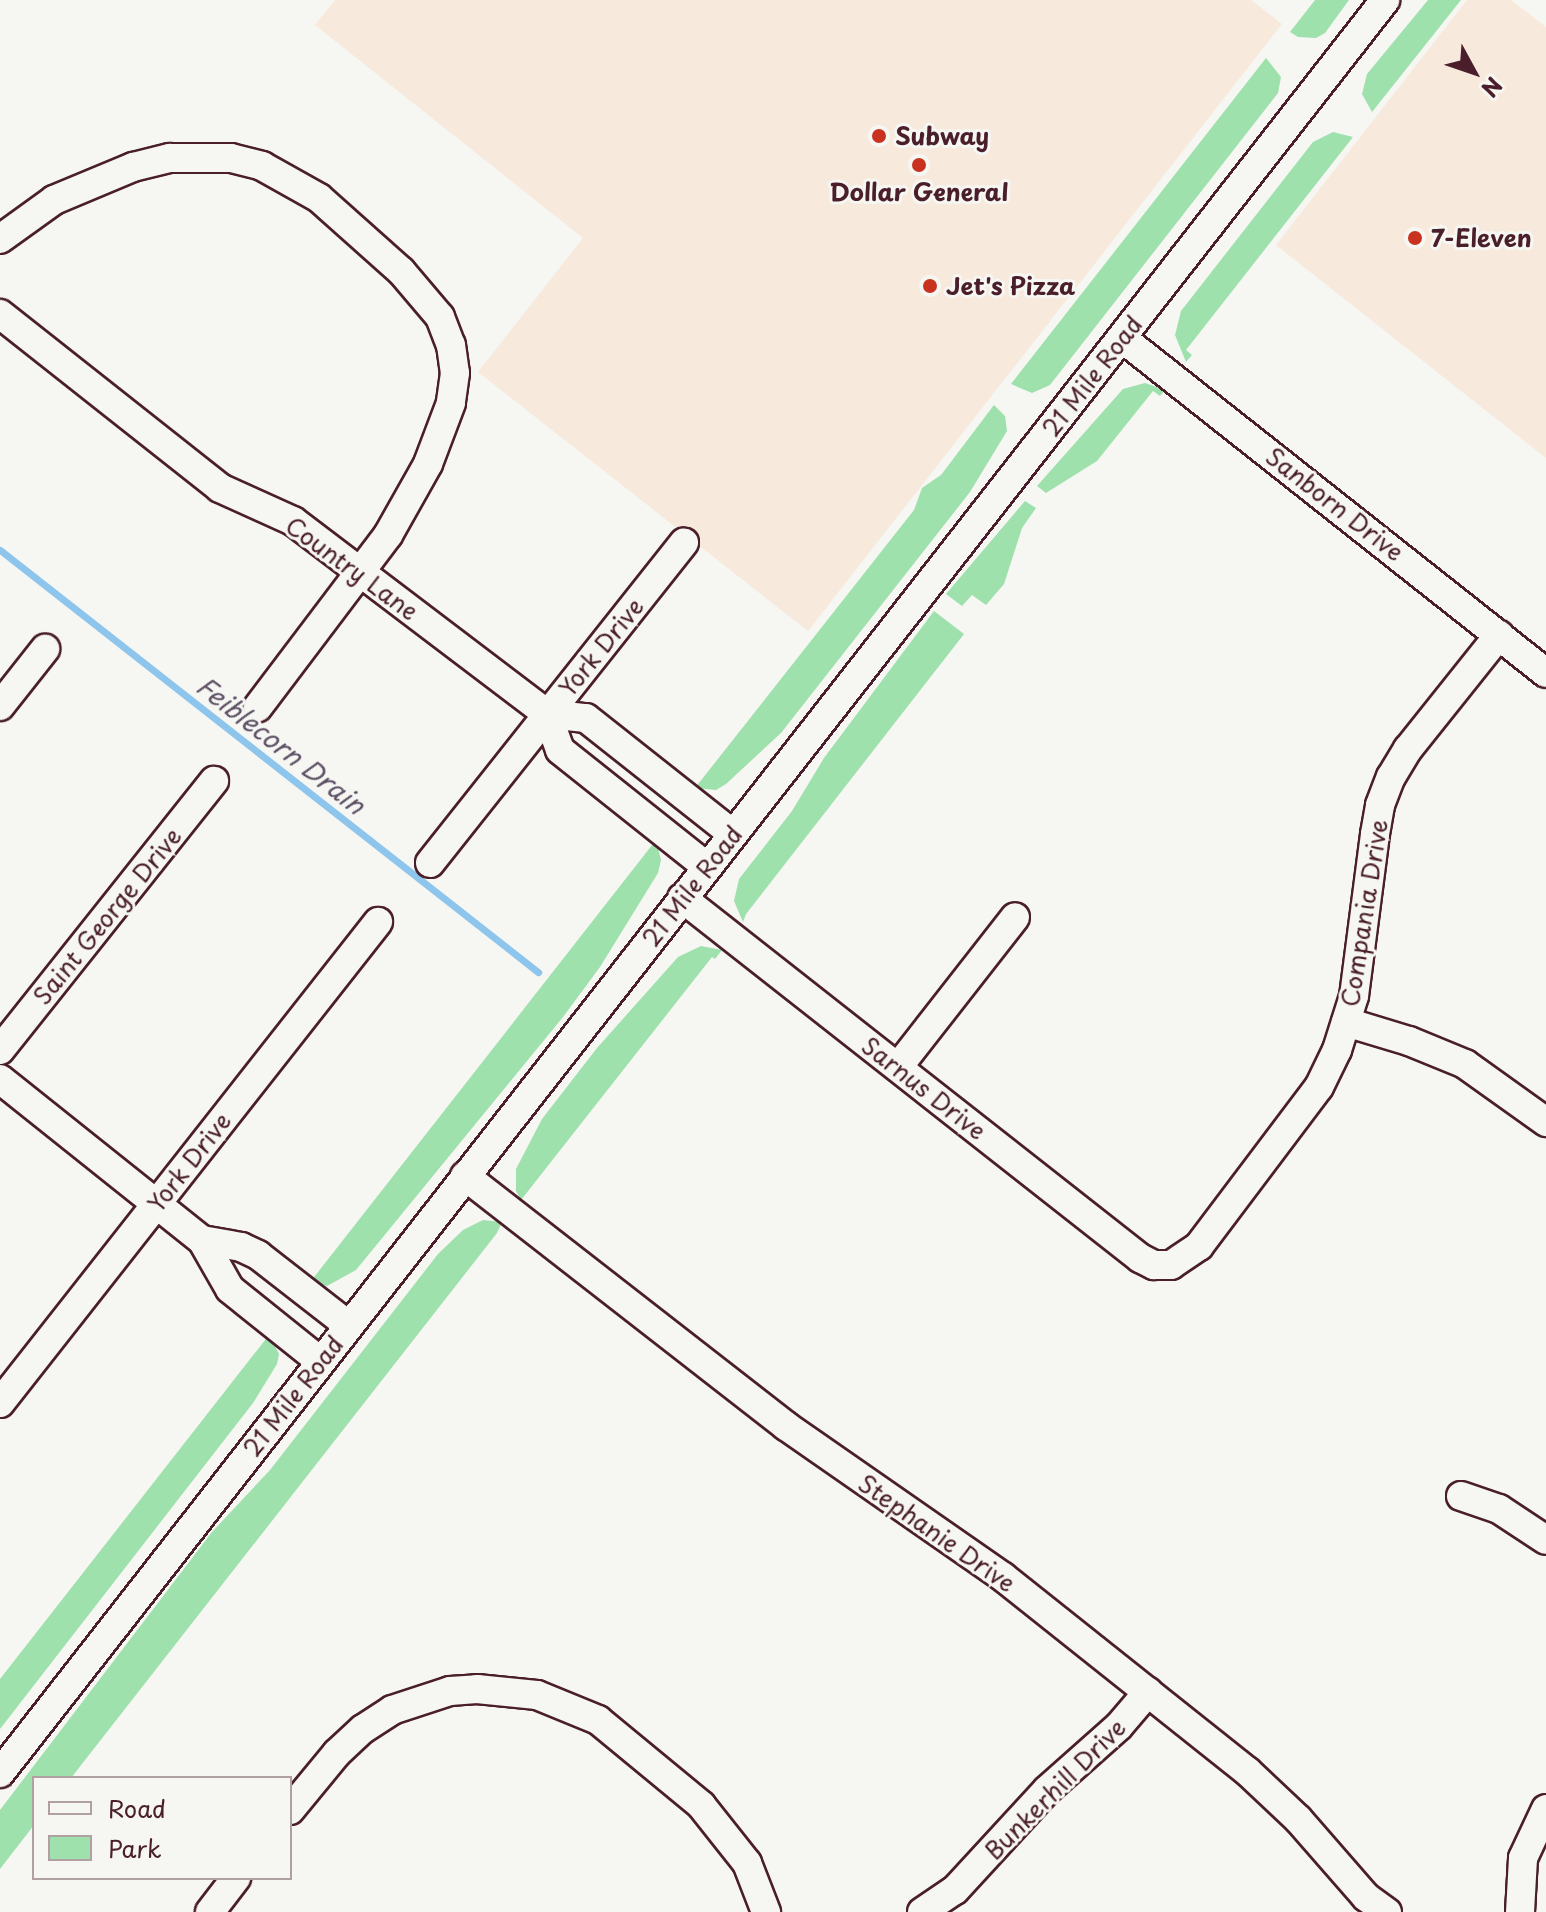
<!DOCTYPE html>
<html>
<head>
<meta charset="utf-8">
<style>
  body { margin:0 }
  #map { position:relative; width:1546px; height:1912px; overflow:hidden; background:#f6f6f2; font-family:"Playpen Sans",sans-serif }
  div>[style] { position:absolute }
  .built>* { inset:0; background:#f7e9dc }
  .green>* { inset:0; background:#9ee1ac }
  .stream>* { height:7px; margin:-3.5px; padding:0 3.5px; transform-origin:3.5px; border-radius:3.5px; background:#8ec5ec }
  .roads { filter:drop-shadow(2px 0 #4a1f2b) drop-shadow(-2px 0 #4a1f2b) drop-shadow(0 2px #4a1f2b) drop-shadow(0 -2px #4a1f2b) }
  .minor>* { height:28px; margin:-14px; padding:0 14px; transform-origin:14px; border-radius:14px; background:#f6f6f2 }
  .dots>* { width:22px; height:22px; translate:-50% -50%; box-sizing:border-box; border:4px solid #f6f6f2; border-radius:50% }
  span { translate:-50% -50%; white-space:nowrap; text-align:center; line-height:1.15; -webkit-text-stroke:6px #f6f6f2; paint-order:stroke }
  .poi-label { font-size:24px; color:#4a1f2b; font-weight:700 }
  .left { translate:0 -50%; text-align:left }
  .street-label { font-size:24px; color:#4a1f2b }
  .water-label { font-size:26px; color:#5e5165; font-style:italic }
  .legend { position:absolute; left:32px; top:1776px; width:260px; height:104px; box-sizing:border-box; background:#f6f6f2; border:2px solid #b1a0a2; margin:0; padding:10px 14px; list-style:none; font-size:24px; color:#4a1f2b }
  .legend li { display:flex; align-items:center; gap:16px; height:40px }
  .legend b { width:40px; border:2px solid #b1a0a2 }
  .north { position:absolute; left:1434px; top:32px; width:80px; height:80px; -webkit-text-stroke:6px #f6f6f2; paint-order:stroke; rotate:130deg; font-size:22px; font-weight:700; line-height:32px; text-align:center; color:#4a1f2b }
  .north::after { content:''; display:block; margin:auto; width:28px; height:36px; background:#4a1f2b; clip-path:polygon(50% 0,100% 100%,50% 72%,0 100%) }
</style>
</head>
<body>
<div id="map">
  <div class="built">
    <i style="clip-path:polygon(335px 0,1251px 0,1282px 24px,808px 631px,478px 372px,583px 238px,315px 25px)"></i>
    <i style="clip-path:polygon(1467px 0,1511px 0,1546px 27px,1546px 458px,1276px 245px)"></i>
  </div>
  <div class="green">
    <i style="clip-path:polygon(1315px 0,1349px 0,1325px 33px,1316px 38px,1298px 37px,1290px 32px)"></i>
    <i style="clip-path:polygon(1428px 0,1461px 0,1372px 112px,1362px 94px,1367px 74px)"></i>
    <i style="clip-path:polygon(1266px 58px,1281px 77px,1278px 93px,1050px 385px,1032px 393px,1011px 384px)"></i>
    <i style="clip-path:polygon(1333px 132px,1353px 137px,1186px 350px,1192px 355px,1186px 362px,1175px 335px,1181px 311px,1313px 142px)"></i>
    <i style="clip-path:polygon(1145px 383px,1165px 390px,1160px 396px,1153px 391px,1097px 461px,1046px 493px,1037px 486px,1123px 389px)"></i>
    <i style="clip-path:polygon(994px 405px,1005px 416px,1007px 431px,970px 492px,781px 733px,726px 784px,716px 790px,695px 788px,914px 510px,922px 488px,941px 475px)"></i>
    <i style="clip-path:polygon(1025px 501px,1036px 508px,1022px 528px,1004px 584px,986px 605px,972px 595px,962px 606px,946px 594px)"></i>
    <i style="clip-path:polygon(934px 611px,964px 634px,746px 914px,743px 922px,734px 901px,739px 879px,792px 811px,824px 758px)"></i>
    <i style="clip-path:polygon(656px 840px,661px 860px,658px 873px,600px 967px,563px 1017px,356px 1270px,327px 1286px,311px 1281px)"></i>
    <i style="clip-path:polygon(701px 946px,722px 950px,715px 959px,712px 957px,521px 1200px,516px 1191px,516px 1169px,542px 1119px,597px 1048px,678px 957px)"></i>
    <i style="clip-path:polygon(483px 1220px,502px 1222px,497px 1233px,71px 1778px,34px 1778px,34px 1825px,0 1869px,0 1810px,212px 1532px,270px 1470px,438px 1254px,463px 1230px)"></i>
    <i style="clip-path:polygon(269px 1335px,279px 1354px,277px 1364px,253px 1403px,0 1729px,0 1679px)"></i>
  </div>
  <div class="stream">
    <i style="left:0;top:550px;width:684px;rotate:38.11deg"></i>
  </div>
  <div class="roads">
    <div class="minor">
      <i style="left:0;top:239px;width:67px;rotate:-35.8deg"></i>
      <i style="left:54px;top:200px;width:86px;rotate:-22.7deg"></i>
      <i style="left:133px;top:167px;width:38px;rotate:-14deg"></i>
      <i style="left:170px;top:158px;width:61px"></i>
      <i style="left:231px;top:158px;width:32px;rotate:14deg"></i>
      <i style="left:262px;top:166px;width:65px;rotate:29.3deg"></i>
      <i style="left:319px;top:198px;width:110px;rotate:41.7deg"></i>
      <i style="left:401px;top:271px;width:60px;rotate:49.7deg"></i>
      <i style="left:440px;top:317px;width:30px;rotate:69deg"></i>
      <i style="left:451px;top:345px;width:28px;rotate:82deg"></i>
      <i style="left:455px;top:373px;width:30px;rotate:98deg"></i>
      <i style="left:451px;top:403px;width:65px;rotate:110.7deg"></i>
      <i style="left:428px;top:464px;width:81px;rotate:119.4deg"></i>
      <i style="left:388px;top:535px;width:216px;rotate:127.1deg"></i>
      <i style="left:0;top:314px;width:280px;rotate:38.3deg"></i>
      <i style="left:220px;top:488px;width:80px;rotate:24.3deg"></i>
      <i style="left:293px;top:521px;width:319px;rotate:37.2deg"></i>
      <i style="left:547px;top:714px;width:39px;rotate:6deg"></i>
      <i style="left:586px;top:718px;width:187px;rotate:38.3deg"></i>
      <i style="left:1122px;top:338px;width:540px;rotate:38.31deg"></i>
      <i style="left:0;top:706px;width:73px;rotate:-51.7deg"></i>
      <i style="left:547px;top:714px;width:38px;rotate:70deg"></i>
      <i style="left:560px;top:750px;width:188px;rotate:38.5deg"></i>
      <i style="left:430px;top:863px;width:409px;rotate:-51.6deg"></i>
      <i style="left:682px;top:898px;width:583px;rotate:38.17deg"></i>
      <i style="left:1140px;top:1258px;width:16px;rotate:27deg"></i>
      <i style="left:1154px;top:1265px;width:17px"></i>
      <i style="left:1171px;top:1265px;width:34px;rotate:-34deg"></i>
      <i style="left:1199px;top:1246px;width:199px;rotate:-53deg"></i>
      <i style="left:1319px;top:1087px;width:41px;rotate:-64.1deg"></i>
      <i style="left:1337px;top:1050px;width:57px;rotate:-72.5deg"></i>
      <i style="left:1354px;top:996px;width:163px;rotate:-82.6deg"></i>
      <i style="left:1375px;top:834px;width:29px;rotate:-80deg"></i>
      <i style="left:1380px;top:805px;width:30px;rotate:-69deg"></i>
      <i style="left:1391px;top:777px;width:33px;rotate:-59deg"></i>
      <i style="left:1408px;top:749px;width:146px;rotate:-51.4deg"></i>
      <i style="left:1346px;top:1022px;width:66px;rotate:16.8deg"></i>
      <i style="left:1409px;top:1041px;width:61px;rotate:22.3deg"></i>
      <i style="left:1465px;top:1064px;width:100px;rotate:35.6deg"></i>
      <i style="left:0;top:1050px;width:344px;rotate:-51.5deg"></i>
      <i style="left:898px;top:1067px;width:190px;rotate:-52deg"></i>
      <i style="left:0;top:1079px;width:258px;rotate:38.6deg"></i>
      <i style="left:202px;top:1240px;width:56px;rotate:60.3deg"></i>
      <i style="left:230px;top:1289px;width:115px;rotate:38.7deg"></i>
      <i style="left:465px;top:1176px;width:407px;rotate:37.9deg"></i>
      <i style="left:786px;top:1426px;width:264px;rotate:34.8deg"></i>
      <i style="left:1003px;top:1577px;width:312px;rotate:38.5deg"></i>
      <i style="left:1247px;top:1771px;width:70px;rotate:43.3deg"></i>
      <i style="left:1298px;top:1819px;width:103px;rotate:48.9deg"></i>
      <i style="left:1366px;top:1897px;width:26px;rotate:36deg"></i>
      <i style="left:202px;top:1240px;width:40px;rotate:10deg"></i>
      <i style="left:241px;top:1247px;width:19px;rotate:25deg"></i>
      <i style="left:258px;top:1255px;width:114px;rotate:37.9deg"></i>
      <i style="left:0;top:1403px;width:612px;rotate:-51.84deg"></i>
      <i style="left:1461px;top:1496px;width:40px;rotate:18.9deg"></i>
      <i style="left:1499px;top:1509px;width:56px;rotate:33.4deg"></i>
      <i style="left:0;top:1773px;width:2250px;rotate:-52deg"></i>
      <i style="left:290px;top:1810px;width:74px;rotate:-50.5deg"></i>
      <i style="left:337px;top:1753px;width:35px;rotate:-43deg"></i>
      <i style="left:363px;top:1729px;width:35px;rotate:-33deg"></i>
      <i style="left:392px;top:1710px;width:61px;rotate:-18.1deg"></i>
      <i style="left:450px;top:1691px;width:27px;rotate:-4deg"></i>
      <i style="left:477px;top:1689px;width:60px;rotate:5.7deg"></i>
      <i style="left:537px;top:1695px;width:66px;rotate:22.3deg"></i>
      <i style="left:598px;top:1720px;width:134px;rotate:39.5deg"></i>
      <i style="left:701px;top:1805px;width:74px;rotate:51.6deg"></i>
      <i style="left:747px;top:1863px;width:53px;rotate:68.8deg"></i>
      <i style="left:210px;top:1912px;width:43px;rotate:-52.6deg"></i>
      <i style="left:922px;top:1912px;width:40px;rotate:-34deg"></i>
      <i style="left:955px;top:1890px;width:136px;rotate:-47.4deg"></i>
      <i style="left:1047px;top:1790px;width:96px;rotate:-41.6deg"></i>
      <i style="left:1119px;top:1726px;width:45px;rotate:-49.5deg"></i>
      <i style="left:1520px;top:1912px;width:54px;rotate:-86.8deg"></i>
      <i style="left:1523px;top:1858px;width:54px;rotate:-64.9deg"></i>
    </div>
  </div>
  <div class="dots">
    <i style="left:879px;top:136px;background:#c8321e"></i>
    <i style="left:919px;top:165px;background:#c8321e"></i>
    <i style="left:1415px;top:238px;background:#c8321e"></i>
    <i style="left:930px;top:286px;background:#c8321e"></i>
  </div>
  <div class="poi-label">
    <span class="left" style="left:895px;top:136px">Subway</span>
    <span style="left:919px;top:192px">Dollar General</span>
    <span class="left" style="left:1431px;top:238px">7-Eleven</span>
    <span class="left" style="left:946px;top:286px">Jet's Pizza</span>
  </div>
  <div class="street-label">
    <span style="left:1092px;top:376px;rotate:-52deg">21 Mile Road</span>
    <span style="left:1335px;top:504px;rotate:38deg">Sanborn Drive</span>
    <span style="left:352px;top:568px;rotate:36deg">Country Lane</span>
    <span style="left:601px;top:647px;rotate:-51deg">York Drive</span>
    <span style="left:692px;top:886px;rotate:-52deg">21 Mile Road</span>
    <span style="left:1364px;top:913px;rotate:-81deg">Compania Drive</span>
    <span style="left:107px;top:916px;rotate:-51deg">Saint George Drive</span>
    <span style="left:924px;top:1088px;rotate:38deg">Sarnus Drive</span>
    <span style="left:189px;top:1162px;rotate:-52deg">York Drive</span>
    <span style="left:293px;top:1396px;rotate:-52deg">21 Mile Road</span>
    <span style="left:937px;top:1533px;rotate:35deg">Stephanie Drive</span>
    <span style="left:1055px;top:1789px;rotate:-45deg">Bunkerhill Drive</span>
  </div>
  <div class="water-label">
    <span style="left:281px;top:745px;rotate:38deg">Feiblecorn Drain</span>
  </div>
  <ul class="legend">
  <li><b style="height:10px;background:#f6f6f2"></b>Road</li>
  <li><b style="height:22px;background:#9ee1ac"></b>Park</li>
  </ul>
  <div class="north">N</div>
</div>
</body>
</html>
